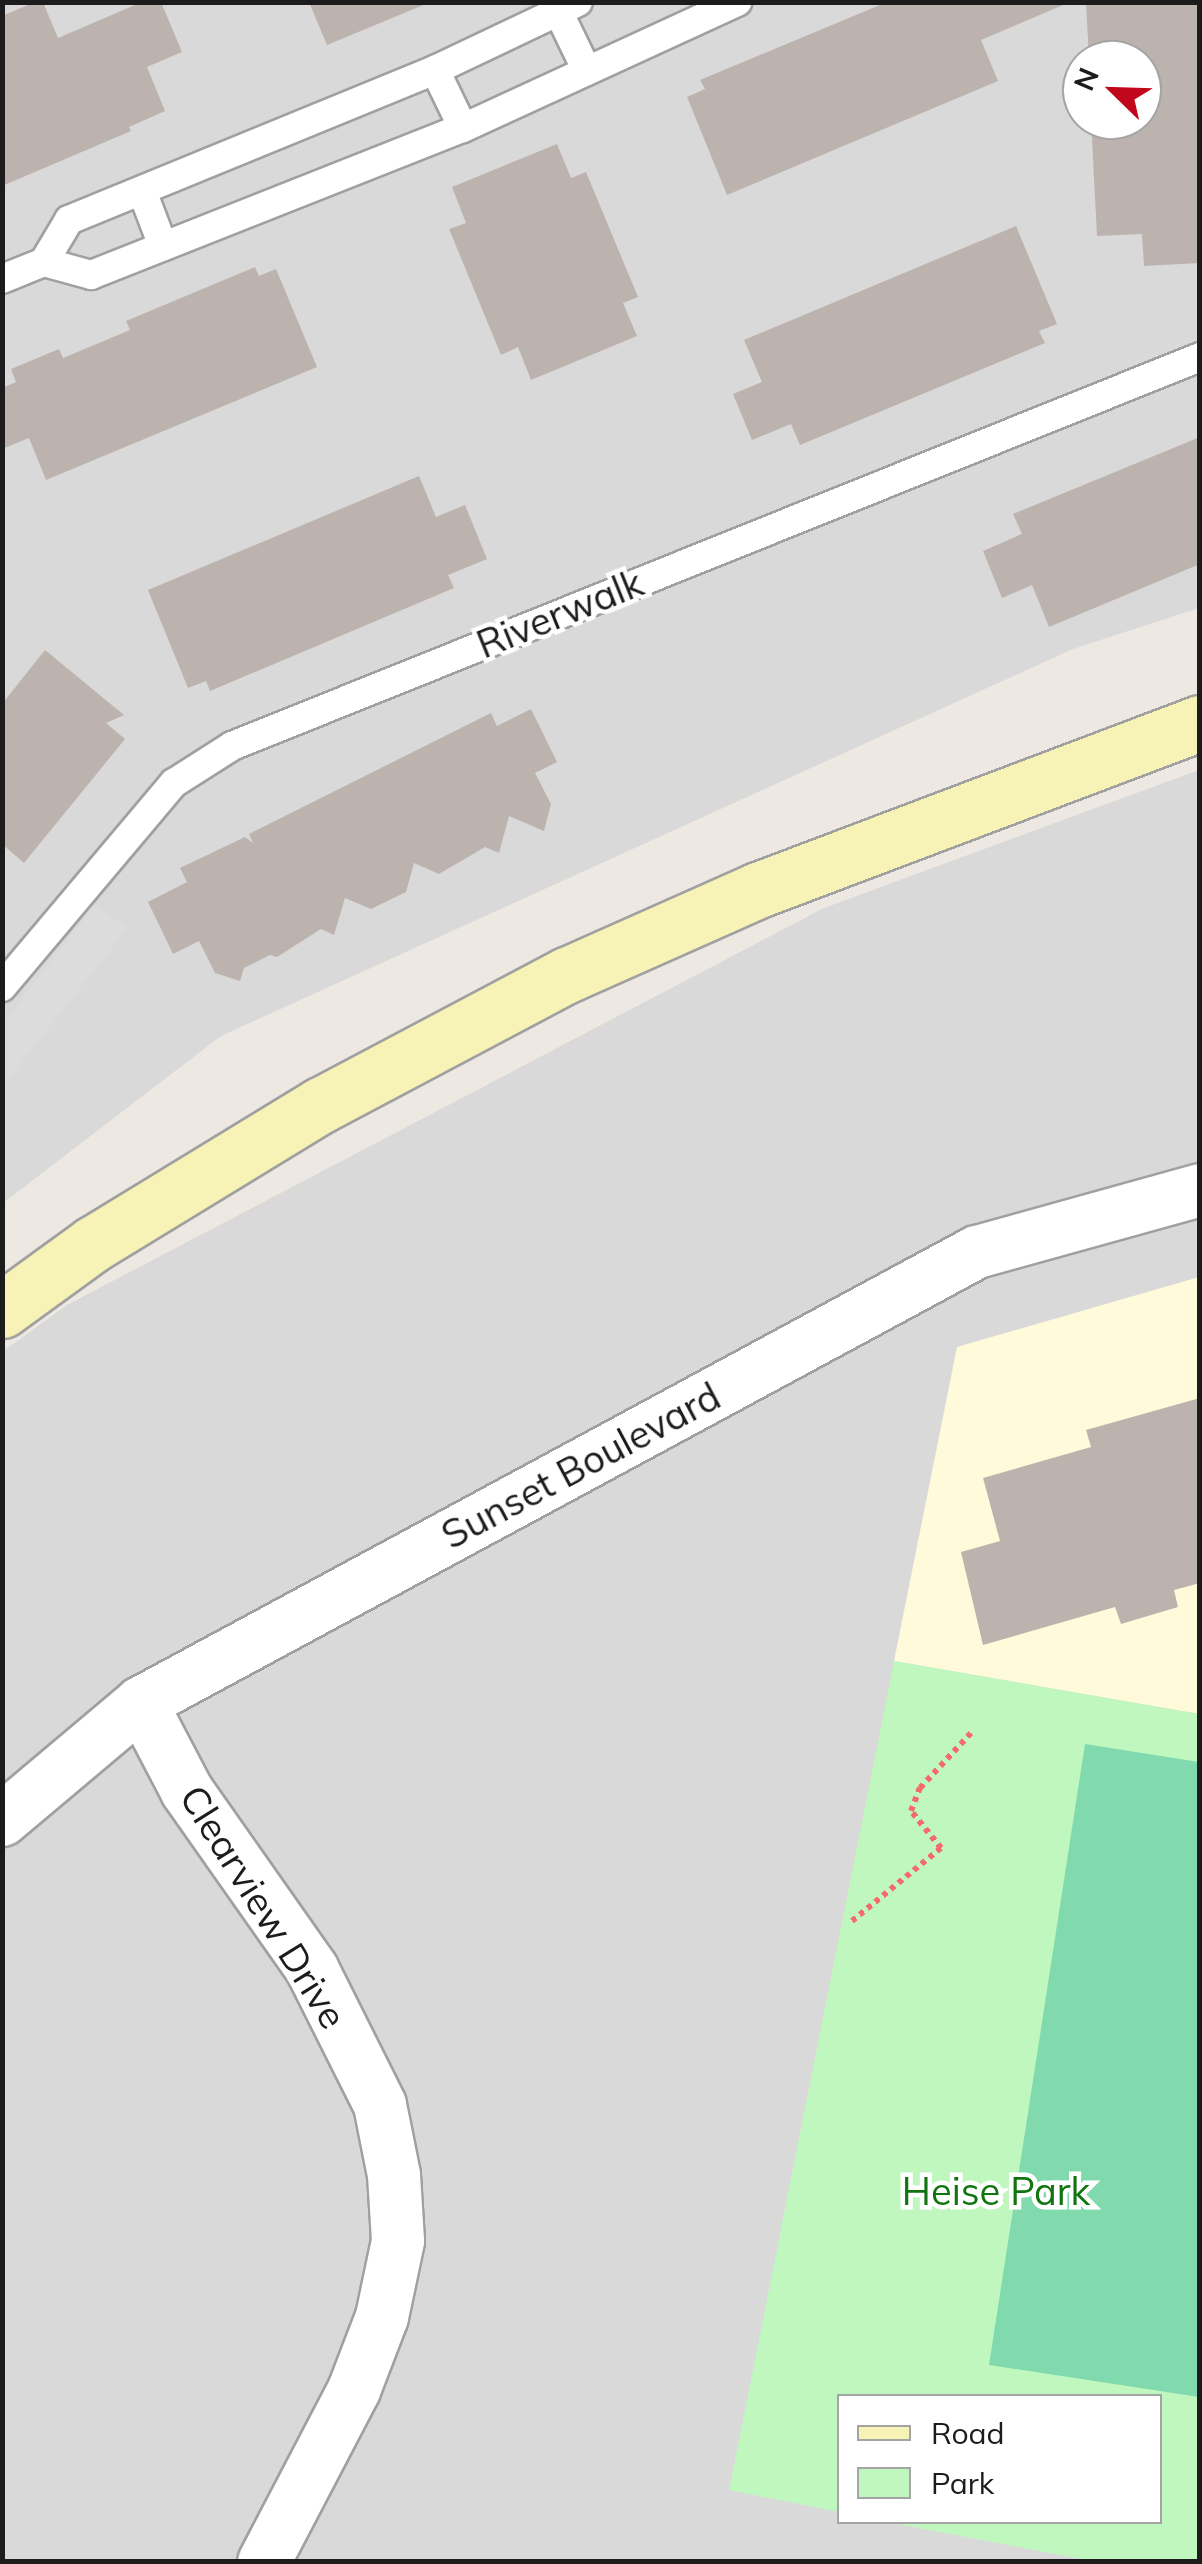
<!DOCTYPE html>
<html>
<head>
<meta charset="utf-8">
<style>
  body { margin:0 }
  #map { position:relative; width:1202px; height:2564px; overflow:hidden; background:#ede8e2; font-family:Mulish,sans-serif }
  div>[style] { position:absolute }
  .residential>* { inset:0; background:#dad9d9 }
  .education>* { inset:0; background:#fefada }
  .park>* { inset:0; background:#c0f7bf }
  .pitch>* { inset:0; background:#81daae }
  .parking>* { inset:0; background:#dcdcdc }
  .building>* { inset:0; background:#bdb3ae }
  .path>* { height:6px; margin-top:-3px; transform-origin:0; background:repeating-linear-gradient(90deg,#f56b6c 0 5px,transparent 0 10px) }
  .roads { filter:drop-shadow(2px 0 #a0a0a0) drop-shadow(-2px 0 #a0a0a0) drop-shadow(0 2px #a0a0a0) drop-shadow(0 -2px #a0a0a0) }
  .service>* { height:28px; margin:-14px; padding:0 14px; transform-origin:14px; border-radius:14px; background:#fff }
  .minor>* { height:52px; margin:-26px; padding:0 26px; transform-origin:26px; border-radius:26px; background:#fff }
  .secondary>* { height:55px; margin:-27.5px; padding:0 27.5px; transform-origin:27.5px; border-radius:27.5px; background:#f7f3b6 }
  span { translate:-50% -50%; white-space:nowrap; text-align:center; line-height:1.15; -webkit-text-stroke:9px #fff; paint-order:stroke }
  .street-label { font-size:38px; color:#1c1c1c }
  .park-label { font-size:38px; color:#11750f }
  .frame { position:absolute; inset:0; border:5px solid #1c1c1c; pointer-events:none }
  .legend { position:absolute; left:837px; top:2394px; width:325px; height:130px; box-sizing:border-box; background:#fff; border:2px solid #a4a4a4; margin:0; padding:12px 18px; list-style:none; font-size:30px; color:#1c1c1c }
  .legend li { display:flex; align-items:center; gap:20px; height:50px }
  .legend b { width:50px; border:2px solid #a4a4a4 }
  .north { position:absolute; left:1062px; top:40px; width:100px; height:100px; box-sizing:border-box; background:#fff; border:2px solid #a4a4a4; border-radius:50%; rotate:293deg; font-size:28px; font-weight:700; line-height:40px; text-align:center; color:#1c1c1c }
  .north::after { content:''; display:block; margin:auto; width:35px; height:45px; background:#c1071b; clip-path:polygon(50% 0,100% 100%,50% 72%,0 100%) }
</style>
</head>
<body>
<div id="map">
  <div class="residential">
    <i style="clip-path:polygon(evenodd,3px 3px,1199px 3px,1199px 608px,1073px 649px,221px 1036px,3px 1203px,3px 3px,1082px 60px,1142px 60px,1142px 120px,1082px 120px,1082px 60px)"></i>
    <i style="clip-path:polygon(evenodd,1199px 770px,1199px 2561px,3px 2561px,2px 1352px,67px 1305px,824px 908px,1199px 770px,840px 2396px,1160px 2396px,1160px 2522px,840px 2522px,840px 2396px)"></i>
  </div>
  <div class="education">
    <i style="clip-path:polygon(1199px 1277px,1199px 1714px,894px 1661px,957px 1347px)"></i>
  </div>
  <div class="park">
    <i style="clip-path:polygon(894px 1661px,1199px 1714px,1199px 2561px,1091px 2561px,888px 2522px,1160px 2522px,1160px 2396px,840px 2396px,839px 2512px,729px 2490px)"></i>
  </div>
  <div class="pitch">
    <i style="clip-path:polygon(1085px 1744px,1199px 1762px,1199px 2397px,989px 2365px)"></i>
  </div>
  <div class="parking">
    <i style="clip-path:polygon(96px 904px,127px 929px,8px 1079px,3px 1074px,3px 1023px)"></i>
  </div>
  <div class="building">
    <i style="clip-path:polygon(35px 2px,43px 2px,58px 38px,142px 2px,161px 2px,182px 52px,147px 67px,165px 111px,129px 127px,131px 131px,2px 186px,2px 16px)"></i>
    <i style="clip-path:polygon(309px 2px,426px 2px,426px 4px,327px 45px)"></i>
    <i style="clip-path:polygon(887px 2px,1068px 3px,981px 40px,998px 81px,727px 195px,687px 97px,705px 89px,700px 80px)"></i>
    <i style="clip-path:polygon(1086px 2px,1200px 2px,1200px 263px,1144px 266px,1142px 234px,1097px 236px,1091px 120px,1142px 120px,1142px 60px,1089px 60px)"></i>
    <i style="clip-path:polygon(557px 144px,571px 178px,586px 172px,638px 297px,623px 303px,637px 336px,531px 380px,518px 347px,501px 355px,449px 229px,466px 223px,452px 187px)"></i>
    <i style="clip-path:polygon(1016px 226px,1057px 324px,1039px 331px,1045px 343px,800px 445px,791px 424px,752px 440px,733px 394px,762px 382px,744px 340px)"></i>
    <i style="clip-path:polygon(255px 267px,259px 276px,276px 269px,317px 367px,46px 480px,29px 438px,2px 449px,2px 388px,16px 382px,11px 369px,59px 349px,63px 358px,130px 330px,126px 321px)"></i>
    <i style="clip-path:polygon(1200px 437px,1200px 564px,1049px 627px,1032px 585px,1002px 598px,983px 551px,1022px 534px,1013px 514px)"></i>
    <i style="clip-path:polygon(419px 476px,436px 517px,465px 505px,487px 559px,448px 575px,454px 588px,210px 691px,206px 681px,188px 688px,148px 590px)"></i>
    <i style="clip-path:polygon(45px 650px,124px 715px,106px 723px,125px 739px,24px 863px,2px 844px,2px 704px)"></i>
    <i style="clip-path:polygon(531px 709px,557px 762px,535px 773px,551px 804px,544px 831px,509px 816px,499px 853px,485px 847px,439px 874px,414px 863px,406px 892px,371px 909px,345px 898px,334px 935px,321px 929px,277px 957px,270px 955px,244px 968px,240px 981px,215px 973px,199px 941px,173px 954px,148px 902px,187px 882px,180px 868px,245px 837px,253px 843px,249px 834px,491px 713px,497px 726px)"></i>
    <i style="clip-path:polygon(1200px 1398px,1200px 1583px,1174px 1590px,1178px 1607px,1121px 1624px,1115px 1607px,983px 1645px,961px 1552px,1000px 1541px,983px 1478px,1091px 1447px,1086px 1430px)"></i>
  </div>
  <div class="path">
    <i style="left:852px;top:1921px;width:115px;rotate:-39.4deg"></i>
    <i style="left:941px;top:1848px;width:48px;rotate:-129deg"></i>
    <i style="left:911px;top:1811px;width:25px;rotate:-69deg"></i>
    <i style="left:920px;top:1788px;width:75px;rotate:-47.2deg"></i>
  </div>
  <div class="roads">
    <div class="service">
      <i style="left:558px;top:11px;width:64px;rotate:64.2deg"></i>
      <i style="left:435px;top:70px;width:64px;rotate:64.2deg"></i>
      <i style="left:142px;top:191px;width:59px;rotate:69.1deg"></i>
      <i style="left:44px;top:262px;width:49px;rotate:15.5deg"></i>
      <i style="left:91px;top:275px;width:400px;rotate:-21.6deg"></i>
      <i style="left:463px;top:128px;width:302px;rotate:-24.7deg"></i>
      <i style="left:2px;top:279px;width:45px;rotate:-22deg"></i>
      <i style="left:44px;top:262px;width:49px;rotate:-59.2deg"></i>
      <i style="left:69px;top:220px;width:396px;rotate:-22.3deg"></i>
      <i style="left:435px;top:70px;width:158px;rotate:-25.4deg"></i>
      <i style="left:2px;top:987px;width:267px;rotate:-49.9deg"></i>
      <i style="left:174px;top:783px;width:69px;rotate:-32.5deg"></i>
      <i style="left:232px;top:746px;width:1043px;rotate:-21.89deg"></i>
    </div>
    <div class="minor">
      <i style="left:141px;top:1703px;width:99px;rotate:62.4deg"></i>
      <i style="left:187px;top:1791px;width:218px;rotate:54.9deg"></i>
      <i style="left:312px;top:1969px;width:152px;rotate:63.4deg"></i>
      <i style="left:380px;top:2105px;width:71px;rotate:78.7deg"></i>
      <i style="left:394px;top:2175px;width:66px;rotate:86.5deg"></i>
      <i style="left:398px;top:2241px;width:78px;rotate:101.9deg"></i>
      <i style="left:382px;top:2317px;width:78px;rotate:111deg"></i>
      <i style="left:354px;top:2390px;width:194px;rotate:117.6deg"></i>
      <i style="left:2px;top:1820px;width:182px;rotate:-40.1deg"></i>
      <i style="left:141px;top:1703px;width:950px;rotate:-28.35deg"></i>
      <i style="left:977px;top:1252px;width:231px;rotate:-15.5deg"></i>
    </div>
    <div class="secondary">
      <i style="left:2px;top:1310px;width:112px;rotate:-36deg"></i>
      <i style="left:93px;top:1244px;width:267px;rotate:-31.4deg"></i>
      <i style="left:321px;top:1105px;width:278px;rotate:-27.9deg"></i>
      <i style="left:567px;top:975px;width:209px;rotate:-24deg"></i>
      <i style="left:758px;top:890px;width:472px;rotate:-20.7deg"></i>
    </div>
  </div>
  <div class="street-label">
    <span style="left:560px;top:614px;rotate:-22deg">Riverwalk</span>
    <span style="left:581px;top:1466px;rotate:-28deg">Sunset Boulevard</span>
    <span style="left:263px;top:1907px;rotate:58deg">Clearview Drive</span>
  </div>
  <div class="park-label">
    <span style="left:996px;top:2192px">Heise Park</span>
  </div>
  <div class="frame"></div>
  <ul class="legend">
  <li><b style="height:12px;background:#f7f3b6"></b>Road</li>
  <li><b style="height:28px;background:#c0f7bf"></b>Park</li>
  </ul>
  <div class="north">N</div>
</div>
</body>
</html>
